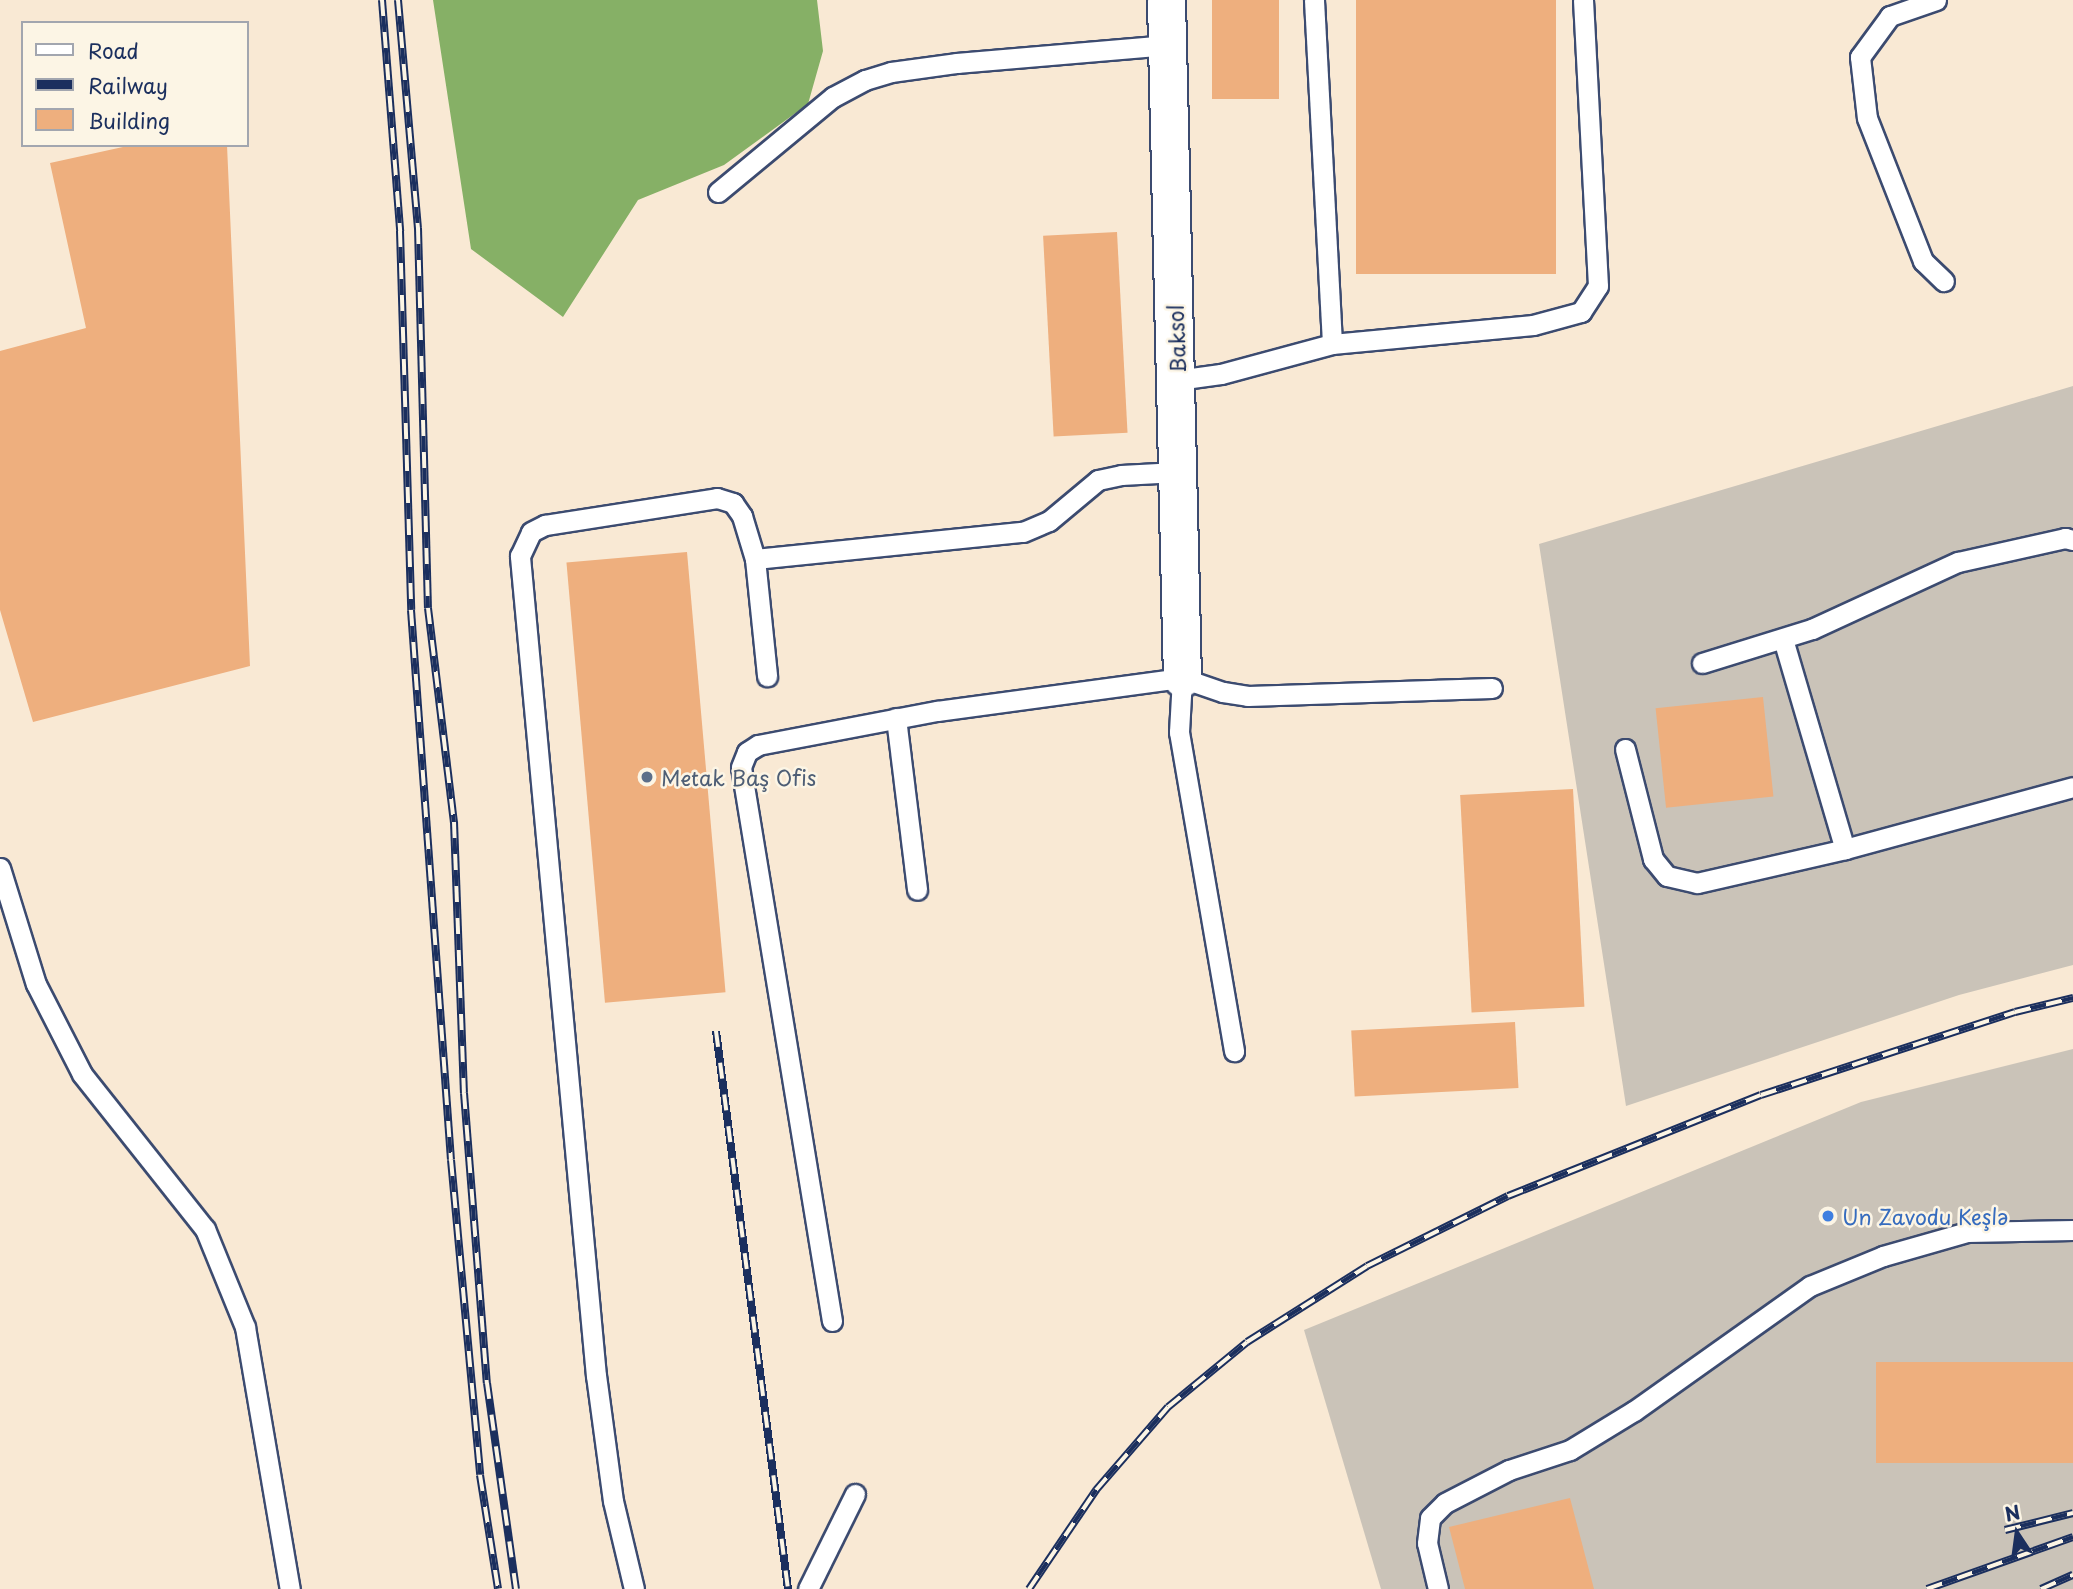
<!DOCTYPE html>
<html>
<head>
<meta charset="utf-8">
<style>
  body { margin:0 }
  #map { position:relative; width:2073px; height:1589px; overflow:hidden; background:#f9e9d4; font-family:"Playpen Sans",sans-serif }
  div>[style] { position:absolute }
  .industrial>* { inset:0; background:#cac3b8 }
  .forest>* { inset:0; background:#86b066 }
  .building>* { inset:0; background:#eeaf7e; transform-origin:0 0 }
  .roads { filter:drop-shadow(2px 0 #3c4b70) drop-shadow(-2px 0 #3c4b70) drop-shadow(0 2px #3c4b70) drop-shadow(0 -2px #3c4b70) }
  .service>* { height:19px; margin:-9.5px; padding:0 9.5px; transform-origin:9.5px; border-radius:9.5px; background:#fff }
  .minor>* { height:37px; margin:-18.5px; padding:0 18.5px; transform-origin:18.5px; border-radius:18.5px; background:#fff }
  .rail>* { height:8px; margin-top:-4px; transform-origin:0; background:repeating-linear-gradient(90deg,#fcf5e5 0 16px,#1b2f5e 0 32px); box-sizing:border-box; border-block:2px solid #1b2f5e }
  .dots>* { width:19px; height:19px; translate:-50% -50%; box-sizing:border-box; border:4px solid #fcf5e5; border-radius:50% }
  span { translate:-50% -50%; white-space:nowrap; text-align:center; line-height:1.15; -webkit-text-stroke:5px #fcf5e5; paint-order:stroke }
  .street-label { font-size:21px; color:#1b2f5e }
  .service-label { font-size:21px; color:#4e5e75 }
  .left { translate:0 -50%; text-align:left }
  .shop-label { font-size:21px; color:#366cbe }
  .legend { position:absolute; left:21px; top:21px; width:228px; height:126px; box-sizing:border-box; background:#fcf5e5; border:2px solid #a2a6af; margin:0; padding:9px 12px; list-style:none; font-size:21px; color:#1b2f5e }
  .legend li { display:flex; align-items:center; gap:14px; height:35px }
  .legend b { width:35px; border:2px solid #a2a6af }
  .north { position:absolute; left:1982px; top:1498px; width:70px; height:70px; -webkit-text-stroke:5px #fcf5e5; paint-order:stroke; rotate:347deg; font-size:19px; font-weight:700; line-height:28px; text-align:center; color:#1b2f5e }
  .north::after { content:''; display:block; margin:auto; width:24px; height:32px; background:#1b2f5e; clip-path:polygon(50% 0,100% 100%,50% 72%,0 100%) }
</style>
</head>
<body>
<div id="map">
  <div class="industrial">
    <i style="clip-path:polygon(2073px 386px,2073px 965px,1959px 995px,1626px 1106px,1539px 544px)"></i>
    <i style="clip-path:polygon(2073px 1049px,2073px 1589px,1381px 1589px,1304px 1330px,1861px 1102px)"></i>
  </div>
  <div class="forest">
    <i style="clip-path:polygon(433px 0,817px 0,823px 51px,808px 104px,724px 165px,638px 200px,563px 317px,471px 249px)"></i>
  </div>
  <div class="building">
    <i style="left:1212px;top:0;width:67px;height:99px"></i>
    <i style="left:1356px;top:0;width:200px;height:274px"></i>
    <i style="clip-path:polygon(132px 145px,227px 145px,250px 666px,33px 722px,0 610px,0 351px,86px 328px,50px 163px)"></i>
    <i style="left:1117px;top:232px;width:201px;height:74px;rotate:87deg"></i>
    <i style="left:687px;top:552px;width:442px;height:121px;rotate:85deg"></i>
    <i style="left:1763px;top:697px;width:100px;height:108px;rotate:84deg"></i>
    <i style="left:1573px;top:789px;width:218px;height:113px;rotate:87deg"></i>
    <i style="left:1515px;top:1022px;width:66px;height:164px;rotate:87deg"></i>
    <i style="left:2073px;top:1362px;width:101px;height:197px;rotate:90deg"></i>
    <i style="clip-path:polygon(1570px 1498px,1594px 1589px,1465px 1589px,1449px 1527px)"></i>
  </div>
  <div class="roads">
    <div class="service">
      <i style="left:1314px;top:0;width:344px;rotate:87deg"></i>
      <i style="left:1936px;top:0;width:49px;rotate:160.8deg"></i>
      <i style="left:1890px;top:16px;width:51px;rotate:126.2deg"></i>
      <i style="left:1860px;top:57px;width:61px;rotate:83.5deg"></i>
      <i style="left:1867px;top:118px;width:154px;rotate:68.6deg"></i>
      <i style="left:1923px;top:261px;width:29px;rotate:44deg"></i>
      <i style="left:718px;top:192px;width:149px;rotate:-39.6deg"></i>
      <i style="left:833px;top:97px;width:36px;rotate:-28deg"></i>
      <i style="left:865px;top:80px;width:27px;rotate:-17deg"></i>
      <i style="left:891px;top:72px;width:67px;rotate:-7.8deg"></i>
      <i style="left:957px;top:63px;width:211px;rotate:-4.9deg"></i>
      <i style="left:1177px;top:380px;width:44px;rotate:-7.8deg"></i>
      <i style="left:1221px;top:374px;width:115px;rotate:-15.1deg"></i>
      <i style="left:1332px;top:344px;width:202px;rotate:-5.4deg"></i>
      <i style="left:1533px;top:325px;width:50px;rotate:-15.2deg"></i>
      <i style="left:1581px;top:312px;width:31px;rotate:-57deg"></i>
      <i style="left:1598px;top:286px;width:286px;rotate:-93deg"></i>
      <i style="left:755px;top:559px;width:118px;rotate:84.1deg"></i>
      <i style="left:1783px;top:639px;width:219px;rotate:73.6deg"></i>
      <i style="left:1702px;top:663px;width:115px;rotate:-17.2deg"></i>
      <i style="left:1812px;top:629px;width:161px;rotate:-24.7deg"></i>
      <i style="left:1958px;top:562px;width:110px;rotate:-12.6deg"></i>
      <i style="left:2065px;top:538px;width:8px;rotate:14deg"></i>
      <i style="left:1182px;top:678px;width:54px;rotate:93.2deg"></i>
      <i style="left:1179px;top:732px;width:324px;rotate:80.2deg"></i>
      <i style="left:896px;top:718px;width:173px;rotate:83deg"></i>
      <i style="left:1625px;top:749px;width:114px;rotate:75.7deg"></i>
      <i style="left:1653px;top:859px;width:22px;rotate:51deg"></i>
      <i style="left:1667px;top:876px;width:31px;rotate:13deg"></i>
      <i style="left:1697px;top:883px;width:152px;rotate:-12.9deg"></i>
      <i style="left:1845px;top:849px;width:236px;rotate:-15.2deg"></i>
      <i style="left:0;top:868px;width:121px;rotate:72.8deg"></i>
      <i style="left:36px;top:984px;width:101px;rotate:62.9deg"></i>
      <i style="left:82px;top:1074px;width:198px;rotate:51.6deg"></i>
      <i style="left:205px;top:1229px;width:106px;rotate:67.8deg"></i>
      <i style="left:245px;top:1327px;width:266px;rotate:80.3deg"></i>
      <i style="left:832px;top:1321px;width:561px;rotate:-99.33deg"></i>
      <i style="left:741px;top:767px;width:16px;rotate:-68deg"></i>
      <i style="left:747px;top:752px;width:13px;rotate:-32deg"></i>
      <i style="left:758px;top:745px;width:182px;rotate:-10.8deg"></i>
      <i style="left:937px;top:711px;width:247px;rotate:-7.7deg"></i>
      <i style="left:1182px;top:678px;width:43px;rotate:18.9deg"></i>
      <i style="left:1223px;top:692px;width:25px;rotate:9deg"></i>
      <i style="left:1248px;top:696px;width:244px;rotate:-1.9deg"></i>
      <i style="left:634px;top:1589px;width:90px;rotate:-103.4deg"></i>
      <i style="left:613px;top:1501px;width:126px;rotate:-97.7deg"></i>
      <i style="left:596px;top:1376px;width:824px;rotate:-95.3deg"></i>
      <i style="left:520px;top:556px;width:26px;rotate:-65deg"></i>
      <i style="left:531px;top:532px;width:16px;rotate:-27deg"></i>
      <i style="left:545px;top:525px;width:174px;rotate:-8.9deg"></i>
      <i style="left:717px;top:498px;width:17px;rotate:17deg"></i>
      <i style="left:733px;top:503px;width:16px;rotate:55deg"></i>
      <i style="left:742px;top:516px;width:45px;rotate:73.2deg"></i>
      <i style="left:755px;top:559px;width:269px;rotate:-5.8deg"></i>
      <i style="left:1023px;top:532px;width:28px;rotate:-23deg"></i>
      <i style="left:1049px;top:521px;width:64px;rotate:-39.9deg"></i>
      <i style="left:1098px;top:480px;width:24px;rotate:-12deg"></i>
      <i style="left:1121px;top:475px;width:56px;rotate:-3.1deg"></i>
      <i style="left:808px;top:1589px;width:106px;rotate:-63.7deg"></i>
      <i style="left:1438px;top:1589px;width:47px;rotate:-103.4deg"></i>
      <i style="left:1427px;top:1543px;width:25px;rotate:-83deg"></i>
      <i style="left:1430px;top:1518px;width:21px;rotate:-45deg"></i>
      <i style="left:1445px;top:1503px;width:72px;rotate:-27.3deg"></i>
      <i style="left:1509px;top:1470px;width:64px;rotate:-18.2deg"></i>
      <i style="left:1570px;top:1450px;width:75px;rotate:-31.4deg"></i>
      <i style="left:1634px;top:1411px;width:216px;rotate:-35.4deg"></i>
      <i style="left:1810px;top:1286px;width:79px;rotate:-22.3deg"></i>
      <i style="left:1883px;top:1256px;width:87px;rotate:-15.9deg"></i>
      <i style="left:1967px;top:1232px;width:106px;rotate:-1.1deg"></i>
    </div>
    <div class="minor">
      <i style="left:1166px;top:0;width:678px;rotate:88.65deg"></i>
    </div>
  </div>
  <div class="rail">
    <i style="left:382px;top:0;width:232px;rotate:85.5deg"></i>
    <i style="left:400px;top:231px;width:379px;rotate:88.3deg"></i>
    <i style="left:411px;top:610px;width:551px;rotate:85.84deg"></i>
    <i style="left:451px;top:1160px;width:316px;rotate:84.7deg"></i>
    <i style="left:480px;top:1475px;width:115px;rotate:81deg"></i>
    <i style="left:398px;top:0;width:229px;rotate:85deg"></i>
    <i style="left:418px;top:228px;width:380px;rotate:88.5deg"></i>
    <i style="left:428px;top:608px;width:216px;rotate:83.1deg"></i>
    <i style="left:454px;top:822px;width:271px;rotate:87.9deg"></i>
    <i style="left:464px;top:1093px;width:291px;rotate:85.5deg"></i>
    <i style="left:487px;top:1383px;width:208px;rotate:82deg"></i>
    <i style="left:716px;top:1031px;width:563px;rotate:82.65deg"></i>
    <i style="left:2005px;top:1530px;width:70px;rotate:-14deg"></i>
    <i style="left:1029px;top:1589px;width:120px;rotate:-55.9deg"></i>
    <i style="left:1096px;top:1490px;width:110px;rotate:-49.1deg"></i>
    <i style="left:1168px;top:1407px;width:102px;rotate:-39.4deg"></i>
    <i style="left:1247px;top:1342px;width:142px;rotate:-32.3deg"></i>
    <i style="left:1367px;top:1266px;width:157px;rotate:-26.4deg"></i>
    <i style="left:1508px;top:1196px;width:272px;rotate:-21.8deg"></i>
    <i style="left:1761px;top:1095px;width:267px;rotate:-18.1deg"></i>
    <i style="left:2015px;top:1012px;width:60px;rotate:-13.6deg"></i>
    <i style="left:1927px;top:1589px;width:155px;rotate:-19.6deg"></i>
    <i style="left:2041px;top:1589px;width:35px;rotate:-24deg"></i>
  </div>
  <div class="dots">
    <i style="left:647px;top:777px;background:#5c6f8a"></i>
    <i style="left:1828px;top:1216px;background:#3f7fe0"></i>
  </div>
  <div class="street-label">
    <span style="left:1176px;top:339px;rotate:-92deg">Baksol</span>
  </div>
  <div class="service-label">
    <span class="left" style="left:661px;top:777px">Metak Baş Ofis</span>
  </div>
  <div class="shop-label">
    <span class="left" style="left:1842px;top:1216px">Un Zavodu Keşlə</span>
  </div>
  <ul class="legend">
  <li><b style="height:9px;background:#fff"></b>Road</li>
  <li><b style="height:9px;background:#1b2f5e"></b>Railway</li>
  <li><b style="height:19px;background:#eeaf7e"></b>Building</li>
  </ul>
  <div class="north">N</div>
</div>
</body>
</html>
